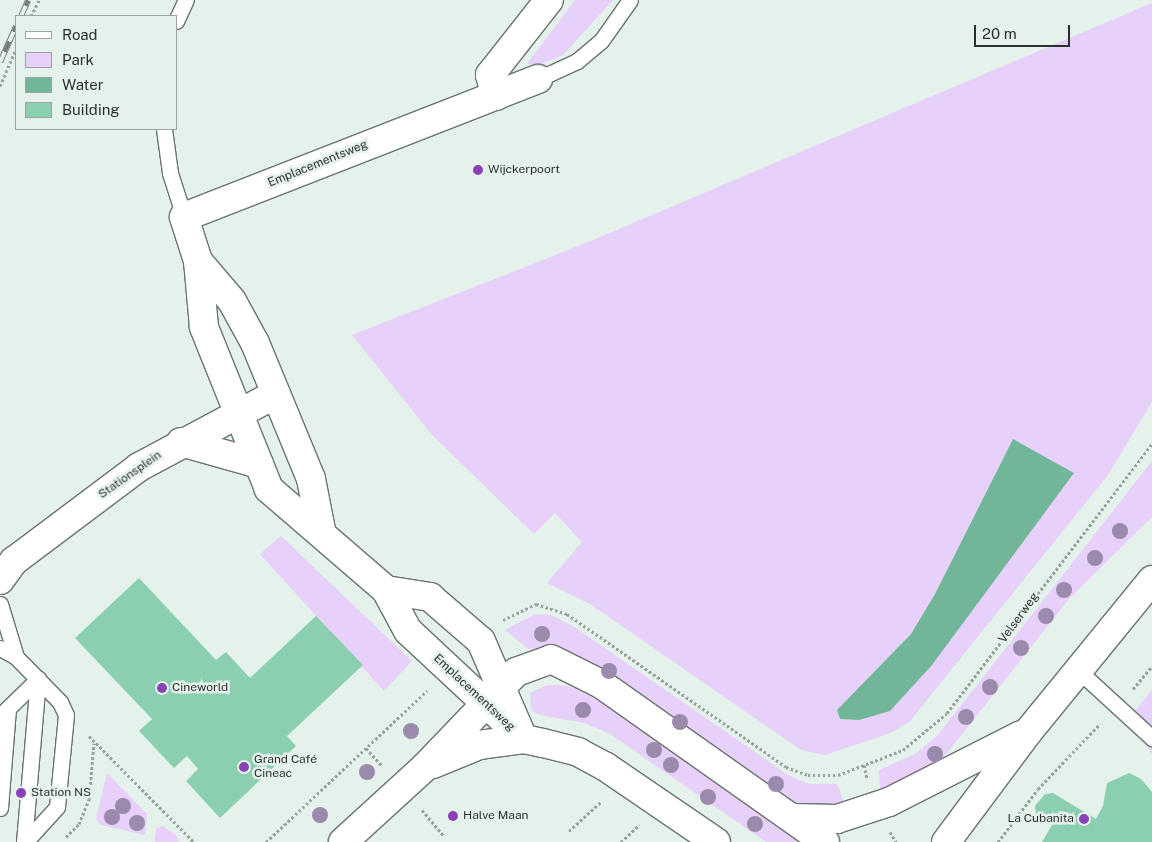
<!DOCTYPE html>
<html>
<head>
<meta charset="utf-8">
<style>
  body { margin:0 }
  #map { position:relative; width:1152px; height:842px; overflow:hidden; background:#e5f1eb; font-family:"Public Sans",sans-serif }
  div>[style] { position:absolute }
  .green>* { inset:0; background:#e7d0f9 }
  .water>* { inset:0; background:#71b698 }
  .building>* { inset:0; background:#8ad0b0 }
  .path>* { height:3px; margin-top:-1.5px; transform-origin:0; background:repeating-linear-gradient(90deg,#98a19c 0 2.5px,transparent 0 5px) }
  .roads { filter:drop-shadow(1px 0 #69746e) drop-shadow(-1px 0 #69746e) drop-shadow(0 1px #69746e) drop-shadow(0 -1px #69746e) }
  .lane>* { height:15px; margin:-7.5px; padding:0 7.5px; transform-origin:7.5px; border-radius:7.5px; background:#fff }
  .street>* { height:28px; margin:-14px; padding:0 14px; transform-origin:14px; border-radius:14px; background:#fff }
  .secondary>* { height:28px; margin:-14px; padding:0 14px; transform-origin:14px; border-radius:14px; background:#fff }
  .rail>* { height:5.5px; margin-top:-2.75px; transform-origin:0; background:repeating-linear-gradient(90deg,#e5f1eb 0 11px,#757d7a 0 22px); box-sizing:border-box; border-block:1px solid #757d7a }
  .trees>* { width:16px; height:16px; margin:-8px; border-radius:50%; background:#9b8aac }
  .dots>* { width:14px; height:14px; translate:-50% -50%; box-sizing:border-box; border:2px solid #e5f1eb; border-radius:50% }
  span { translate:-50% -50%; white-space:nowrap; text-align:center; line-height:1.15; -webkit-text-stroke:5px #e5f1eb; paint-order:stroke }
  .street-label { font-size:12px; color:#2b302e }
  .poi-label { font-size:12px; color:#2b302e }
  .left { translate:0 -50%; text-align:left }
  .right { translate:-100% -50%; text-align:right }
  .legend { position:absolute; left:15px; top:15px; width:162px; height:115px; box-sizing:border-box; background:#e5f1eb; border:1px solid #9ba49f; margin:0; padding:6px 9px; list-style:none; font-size:15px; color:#2b302e }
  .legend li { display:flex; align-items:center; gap:10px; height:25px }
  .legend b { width:25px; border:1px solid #9ba49f }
  .scale { position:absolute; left:974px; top:25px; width:96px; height:22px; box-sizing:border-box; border:2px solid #2b302e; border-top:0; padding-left:6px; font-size:15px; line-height:18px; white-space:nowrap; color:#2b302e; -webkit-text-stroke:4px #e5f1eb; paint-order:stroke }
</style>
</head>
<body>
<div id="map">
  <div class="green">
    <i style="clip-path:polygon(575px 0,613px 0,563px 55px,539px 65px,527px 64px)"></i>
    <i style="clip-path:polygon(evenodd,1152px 3px,1152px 402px,1108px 475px,910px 721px,893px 732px,825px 755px,801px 750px,590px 604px,547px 583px,582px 542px,555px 513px,534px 534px,432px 435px,352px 335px,586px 243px,1152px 3px,1013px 439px,1074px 473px,1006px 561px,859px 720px,840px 719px,837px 710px,911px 634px,935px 594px,1013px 439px)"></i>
    <i style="clip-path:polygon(1152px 461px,1152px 517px,1069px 599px,947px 753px,933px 766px,880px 792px,879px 770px,915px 754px,937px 736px)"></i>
    <i style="clip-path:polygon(281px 536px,412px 661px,384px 691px,260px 554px)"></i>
    <i style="clip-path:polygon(535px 614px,551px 615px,573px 626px,788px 775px,810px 784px,837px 784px,846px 807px,804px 807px,782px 798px,551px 650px,528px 649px,505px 630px)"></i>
    <i style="clip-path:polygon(547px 685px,569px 686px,596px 697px,804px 842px,766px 842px,610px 734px,585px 723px,539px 715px,531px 710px,530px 693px)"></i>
    <i style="clip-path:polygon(1152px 690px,1152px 754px,1130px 717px)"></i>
    <i style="clip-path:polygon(107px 773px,147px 814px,145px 835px,101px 825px,96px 819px)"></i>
    <i style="clip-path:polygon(162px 826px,176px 835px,179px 842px,155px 842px,156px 829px)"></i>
  </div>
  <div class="water">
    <i style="clip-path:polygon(1013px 439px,1074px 473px,932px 665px,890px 711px,859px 720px,840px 719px,837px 710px,911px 634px,935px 594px)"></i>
  </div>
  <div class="building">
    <i style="clip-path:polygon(139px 578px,216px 660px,226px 652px,250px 678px,316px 616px,363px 665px,287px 736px,296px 746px,220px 818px,186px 781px,198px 769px,187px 756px,174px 768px,139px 731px,152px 719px,75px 638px)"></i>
    <i style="clip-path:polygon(1129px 773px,1141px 779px,1152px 792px,1152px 842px,1042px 842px,1052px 825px,1036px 814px,1035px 806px,1045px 794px,1053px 793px,1096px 819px,1103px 806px,1107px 783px)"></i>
  </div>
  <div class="path">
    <i style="left:31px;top:16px;width:18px;rotate:-63deg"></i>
    <i style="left:0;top:86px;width:40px;rotate:-66.6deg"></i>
    <i style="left:503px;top:620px;width:37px;rotate:-26deg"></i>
    <i style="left:536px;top:604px;width:33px;rotate:18deg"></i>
    <i style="left:567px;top:614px;width:267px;rotate:34.9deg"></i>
    <i style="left:786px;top:767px;width:23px;rotate:20deg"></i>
    <i style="left:808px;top:775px;width:30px"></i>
    <i style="left:838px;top:775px;width:70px;rotate:-21deg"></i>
    <i style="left:903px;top:750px;width:57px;rotate:-40.1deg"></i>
    <i style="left:947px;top:713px;width:338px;rotate:-52.7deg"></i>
    <i style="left:1133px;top:689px;width:30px;rotate:-50deg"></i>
    <i style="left:89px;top:736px;width:149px;rotate:45.3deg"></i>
    <i style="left:366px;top:748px;width:24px;rotate:48deg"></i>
    <i style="left:864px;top:765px;width:14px;rotate:78deg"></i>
    <i style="left:422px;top:810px;width:34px;rotate:50deg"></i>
    <i style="left:569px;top:831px;width:45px;rotate:-42.3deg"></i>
    <i style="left:890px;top:832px;width:12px;rotate:59deg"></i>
    <i style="left:66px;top:837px;width:18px;rotate:-45deg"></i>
    <i style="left:79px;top:824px;width:27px;rotate:-68deg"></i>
    <i style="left:89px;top:799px;width:56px;rotate:-84.9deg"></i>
    <i style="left:266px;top:842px;width:221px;rotate:-43.2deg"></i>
    <i style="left:621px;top:842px;width:25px;rotate:-43deg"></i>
    <i style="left:998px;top:842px;width:66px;rotate:-53deg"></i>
    <i style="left:1038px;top:789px;width:90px;rotate:-46.4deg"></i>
  </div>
  <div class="roads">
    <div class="lane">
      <i style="left:176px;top:21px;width:23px;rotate:-65deg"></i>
      <i style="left:538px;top:79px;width:43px;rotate:-24.8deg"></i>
      <i style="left:577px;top:61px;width:31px;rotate:-40deg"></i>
      <i style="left:601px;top:41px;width:50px;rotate:-54.7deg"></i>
      <i style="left:164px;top:129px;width:44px;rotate:82.2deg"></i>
      <i style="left:170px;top:173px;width:46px;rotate:72.3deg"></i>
      <i style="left:0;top:604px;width:55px;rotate:73.2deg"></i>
      <i style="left:0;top:648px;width:18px;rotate:29deg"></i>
      <i style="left:16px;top:657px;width:63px;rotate:45.6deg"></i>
      <i style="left:60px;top:702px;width:14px;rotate:65deg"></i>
      <i style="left:66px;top:715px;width:92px;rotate:95.6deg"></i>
      <i style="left:57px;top:807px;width:47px;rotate:132.4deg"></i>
      <i style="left:1080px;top:672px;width:98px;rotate:42.5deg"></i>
      <i style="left:1px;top:715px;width:52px;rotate:-44.2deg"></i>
      <i style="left:0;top:808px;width:100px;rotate:-85.4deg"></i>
      <i style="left:24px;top:842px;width:164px;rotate:-85.1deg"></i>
    </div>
    <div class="street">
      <i style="left:496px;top:96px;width:22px;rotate:-106deg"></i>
      <i style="left:490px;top:75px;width:95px;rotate:-51.8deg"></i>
      <i style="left:198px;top:261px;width:52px;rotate:49.6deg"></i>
      <i style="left:232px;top:301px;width:48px;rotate:61.3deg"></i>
      <i style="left:255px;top:343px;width:147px;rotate:67.6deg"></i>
      <i style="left:311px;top:479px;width:52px;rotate:78.9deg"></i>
      <i style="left:181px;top:442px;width:81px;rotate:15.8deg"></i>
      <i style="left:0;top:580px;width:24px;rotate:-54deg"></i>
      <i style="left:14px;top:561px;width:156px;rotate:-36.9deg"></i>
      <i style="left:139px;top:467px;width:155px;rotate:-28.1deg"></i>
      <i style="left:386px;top:590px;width:45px;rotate:9deg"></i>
      <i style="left:430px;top:597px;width:67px;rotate:40.8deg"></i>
      <i style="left:481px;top:641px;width:103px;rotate:66.7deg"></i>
      <i style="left:524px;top:739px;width:158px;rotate:-137deg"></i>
      <i style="left:408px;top:631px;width:47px;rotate:-118.2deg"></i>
      <i style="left:386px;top:590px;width:155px;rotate:-139.2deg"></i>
      <i style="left:269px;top:489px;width:175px;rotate:-111.9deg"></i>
      <i style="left:204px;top:327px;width:66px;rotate:-95.2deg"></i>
      <i style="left:198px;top:261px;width:46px;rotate:-107.7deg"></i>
      <i style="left:184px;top:217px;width:380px;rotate:-21.3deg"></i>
    </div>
    <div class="secondary">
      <i style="left:433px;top:764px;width:50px;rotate:-22.4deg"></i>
      <i style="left:479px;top:745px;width:45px;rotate:-7.6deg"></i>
      <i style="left:524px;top:739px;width:19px;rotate:12deg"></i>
      <i style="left:543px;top:743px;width:36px;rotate:14deg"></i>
      <i style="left:578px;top:752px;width:32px;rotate:28deg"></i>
      <i style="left:606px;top:767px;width:133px;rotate:34.3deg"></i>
      <i style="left:792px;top:818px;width:45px;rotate:1.3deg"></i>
      <i style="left:837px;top:819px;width:55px;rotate:-18.1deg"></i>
      <i style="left:889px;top:802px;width:148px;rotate:-26.9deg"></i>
      <i style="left:343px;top:842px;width:111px;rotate:-42.4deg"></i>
      <i style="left:425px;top:767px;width:132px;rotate:-46.2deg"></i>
      <i style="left:516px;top:672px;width:37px;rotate:-20deg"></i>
      <i style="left:551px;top:659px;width:56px;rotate:26.6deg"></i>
      <i style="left:601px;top:684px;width:274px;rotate:35.2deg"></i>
      <i style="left:946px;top:842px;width:137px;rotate:-53.3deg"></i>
      <i style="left:1028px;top:732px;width:196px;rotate:-50.8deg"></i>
    </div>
  </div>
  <div class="rail">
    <i style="left:21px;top:16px;width:17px;rotate:-66deg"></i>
    <i style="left:0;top:62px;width:39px;rotate:-66deg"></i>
  </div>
  <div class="trees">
    <i style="left:1120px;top:531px"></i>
    <i style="left:1095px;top:558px"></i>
    <i style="left:1064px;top:590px"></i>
    <i style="left:1046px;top:616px"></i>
    <i style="left:542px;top:634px"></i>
    <i style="left:1021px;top:648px"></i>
    <i style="left:609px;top:671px"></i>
    <i style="left:990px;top:687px"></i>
    <i style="left:583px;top:710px"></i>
    <i style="left:966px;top:717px"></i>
    <i style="left:680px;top:722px"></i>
    <i style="left:411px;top:731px"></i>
    <i style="left:654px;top:750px"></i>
    <i style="left:935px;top:754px"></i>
    <i style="left:671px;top:765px"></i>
    <i style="left:367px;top:772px"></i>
    <i style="left:776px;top:784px"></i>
    <i style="left:708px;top:797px"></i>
    <i style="left:123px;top:806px"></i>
    <i style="left:320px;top:815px"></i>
    <i style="left:112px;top:817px"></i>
    <i style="left:137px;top:823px"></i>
    <i style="left:755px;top:824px"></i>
  </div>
  <div class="dots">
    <i style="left:478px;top:170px;background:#8942b5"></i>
    <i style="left:162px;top:688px;background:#8942b5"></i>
    <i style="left:244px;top:767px;background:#8942b5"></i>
    <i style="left:21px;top:793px;background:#8942b5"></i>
    <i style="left:453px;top:816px;background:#8942b5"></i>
    <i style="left:1084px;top:819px;background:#8942b5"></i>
  </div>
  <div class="street-label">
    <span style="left:318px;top:164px;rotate:-22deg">Emplacementsweg</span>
    <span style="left:130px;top:475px;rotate:-35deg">Stationsplein</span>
    <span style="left:1019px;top:618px;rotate:-54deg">Velserweg</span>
    <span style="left:474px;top:693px;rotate:43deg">Emplacementsweg</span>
  </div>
  <div class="poi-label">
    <span class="left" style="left:488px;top:170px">Wijckerpoort</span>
    <span class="left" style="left:172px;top:688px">Cineworld</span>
    <span class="left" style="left:254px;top:767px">Grand Café<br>Cineac</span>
    <span class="left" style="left:31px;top:793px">Station NS</span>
    <span class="left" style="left:463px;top:816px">Halve Maan</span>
    <span class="right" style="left:1074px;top:819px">La Cubanita</span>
  </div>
  <ul class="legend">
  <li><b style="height:6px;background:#fff"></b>Road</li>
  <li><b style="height:14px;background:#e7d0f9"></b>Park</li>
  <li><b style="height:14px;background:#71b698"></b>Water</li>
  <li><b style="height:14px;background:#8ad0b0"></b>Building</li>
  </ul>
  <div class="scale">20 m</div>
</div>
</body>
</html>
